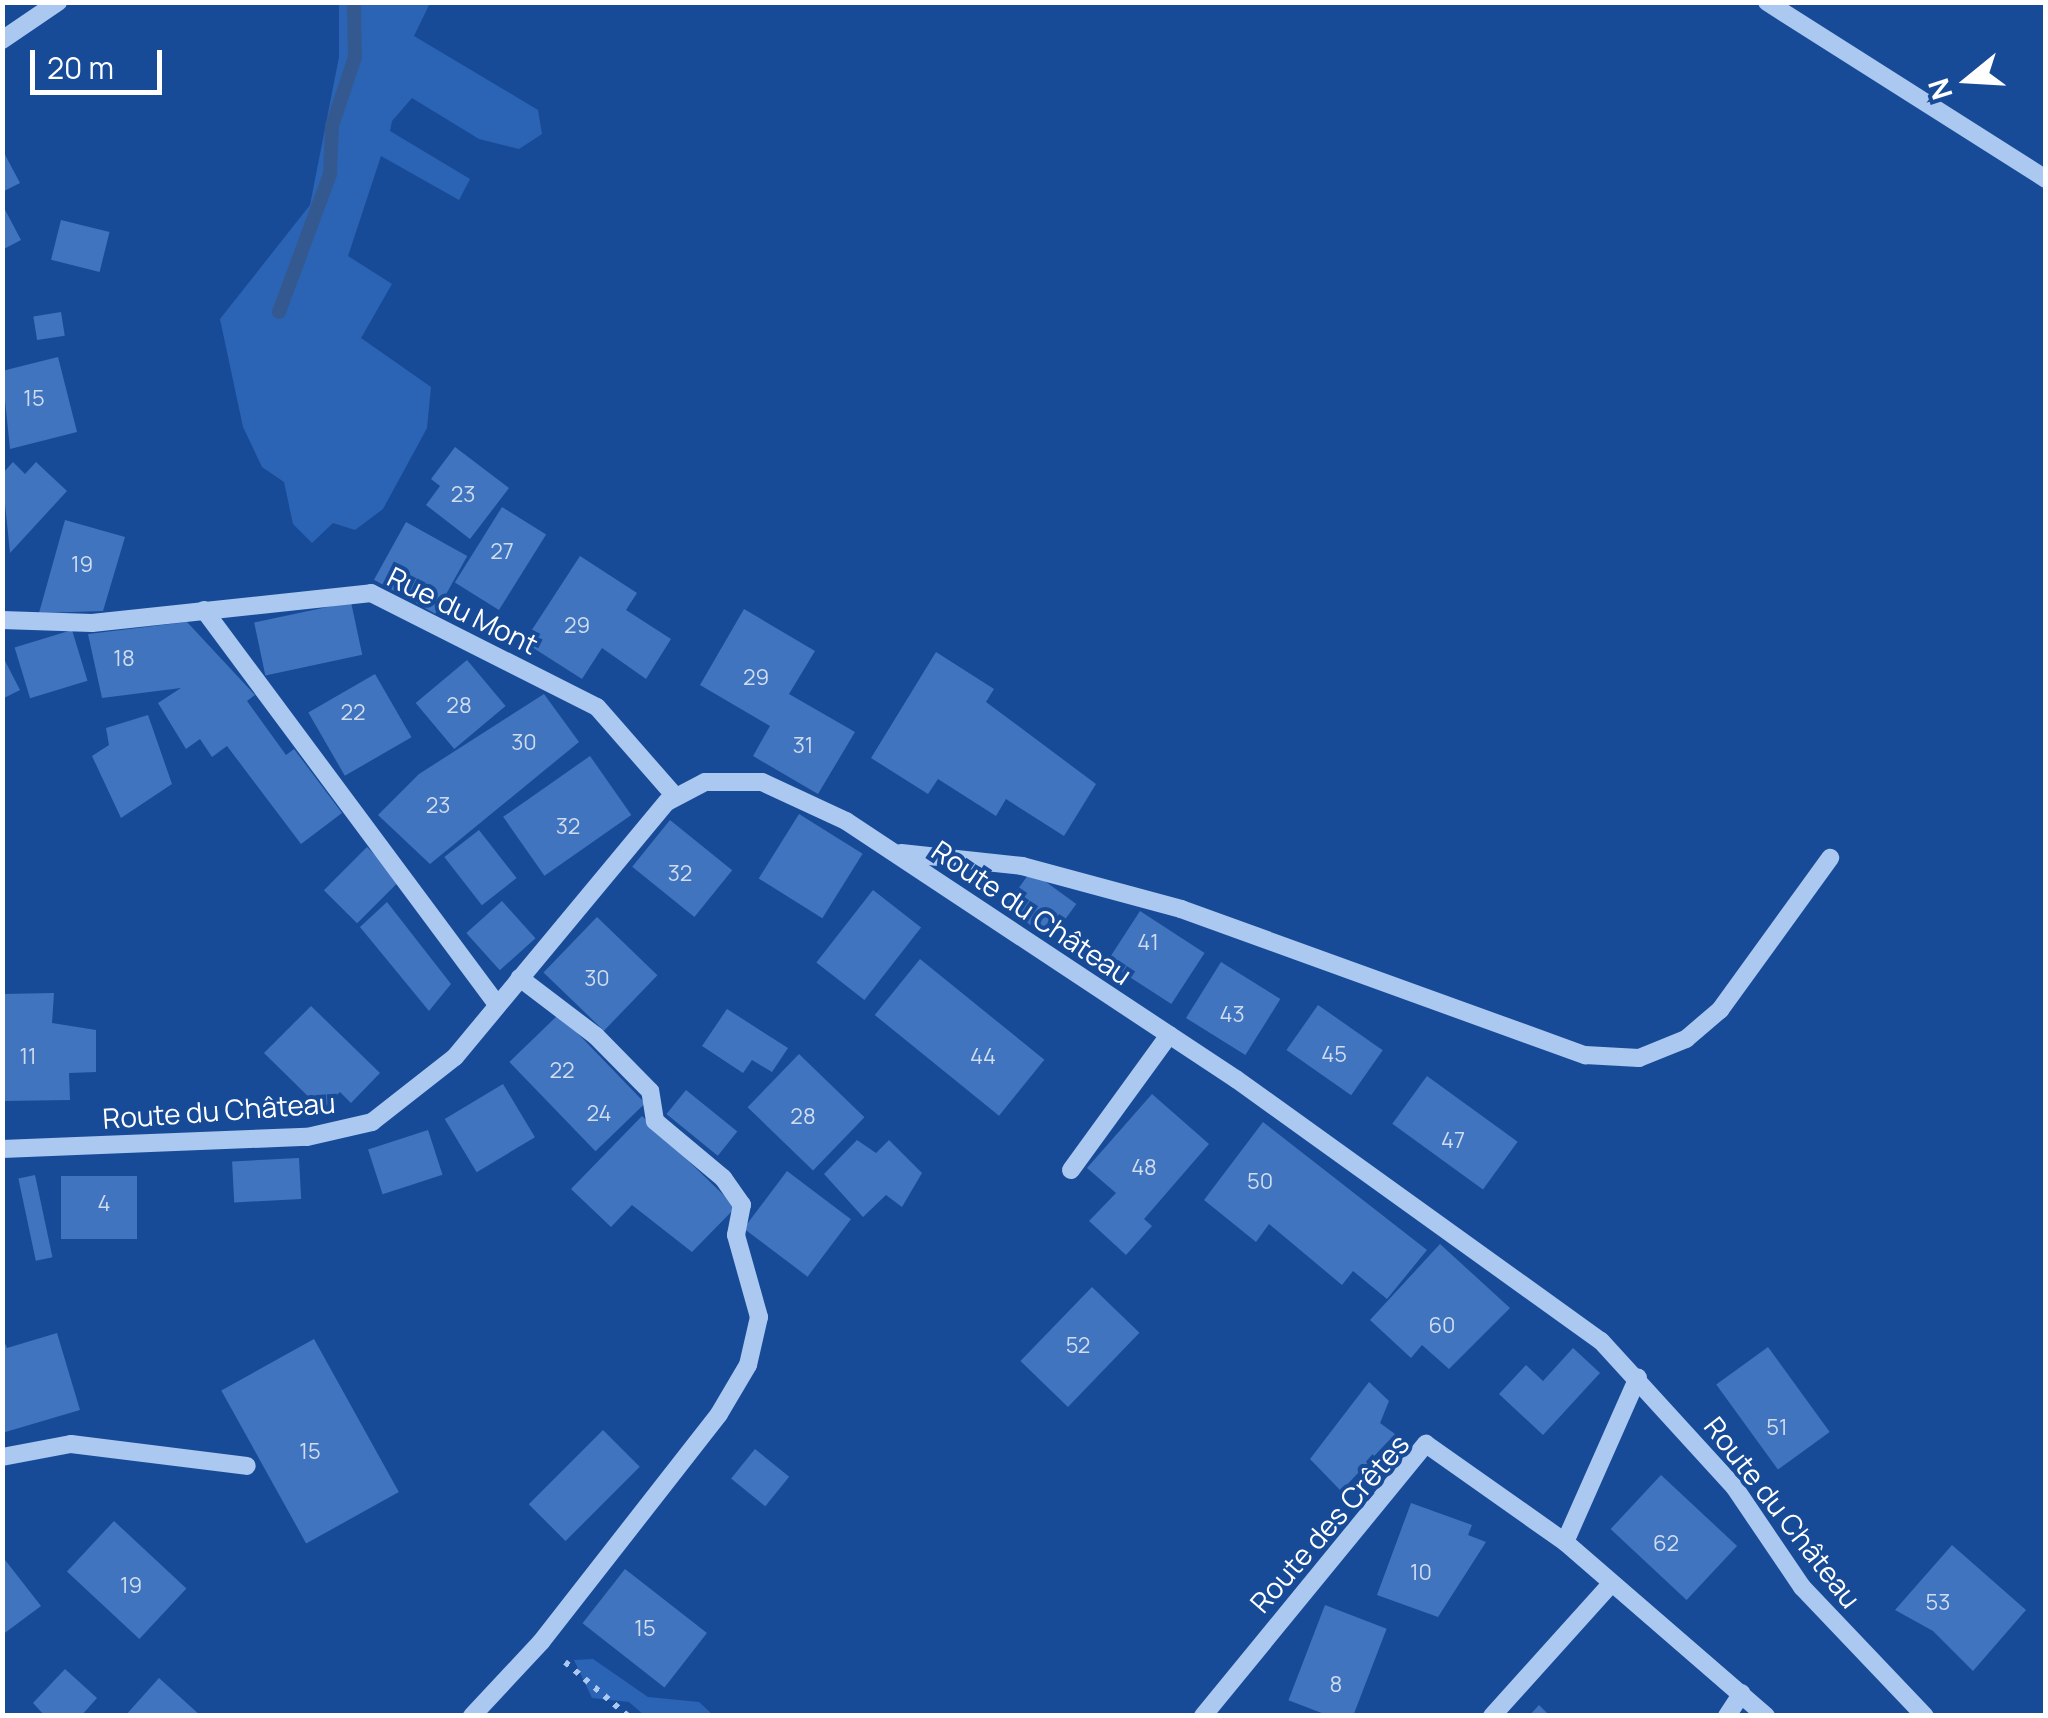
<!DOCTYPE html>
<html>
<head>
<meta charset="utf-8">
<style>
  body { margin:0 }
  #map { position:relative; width:2048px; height:1718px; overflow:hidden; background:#184b97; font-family:Manrope,sans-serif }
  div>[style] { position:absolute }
  .green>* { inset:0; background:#2b64b5 }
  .stream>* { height:14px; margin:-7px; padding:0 7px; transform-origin:7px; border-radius:7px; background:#345991 }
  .building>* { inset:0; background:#4074be; transform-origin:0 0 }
  .path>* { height:6px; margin-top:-3px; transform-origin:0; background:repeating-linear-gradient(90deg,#abc8f1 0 5px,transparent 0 13px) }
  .minor>* { height:18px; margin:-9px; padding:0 9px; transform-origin:9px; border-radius:9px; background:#abc8f1 }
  span { translate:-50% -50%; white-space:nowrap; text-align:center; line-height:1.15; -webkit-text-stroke:8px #184b97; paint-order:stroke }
  .number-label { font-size:22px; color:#cfdcef }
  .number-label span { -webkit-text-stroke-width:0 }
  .street-label { font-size:28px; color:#fff }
  .frame { position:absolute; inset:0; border:5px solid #fff; pointer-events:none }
  .north { position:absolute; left:1918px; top:30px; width:100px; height:100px; -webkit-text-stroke:8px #184b97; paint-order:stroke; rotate:252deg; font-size:28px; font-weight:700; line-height:40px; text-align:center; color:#fff }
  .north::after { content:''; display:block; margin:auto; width:35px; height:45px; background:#fff; clip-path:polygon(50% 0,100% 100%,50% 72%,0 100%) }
  .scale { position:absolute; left:30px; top:50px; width:132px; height:45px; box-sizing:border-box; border:5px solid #fff; border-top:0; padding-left:12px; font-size:30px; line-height:35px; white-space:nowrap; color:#fff; -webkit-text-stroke:8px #184b97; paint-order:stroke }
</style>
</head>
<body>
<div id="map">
  <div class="green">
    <i style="clip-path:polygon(339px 3px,430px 3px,414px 36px,538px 110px,542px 134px,519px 149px,479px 139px,412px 98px,392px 121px,390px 131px,470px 179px,459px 200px,381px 156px,348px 256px,392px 284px,361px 338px,431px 387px,427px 428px,383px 509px,355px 530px,333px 523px,312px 543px,293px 524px,284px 482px,262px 467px,243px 427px,220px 319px,310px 205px,339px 57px)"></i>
    <i style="clip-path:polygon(593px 1659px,648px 1697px,699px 1702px,713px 1715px,644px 1715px,629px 1702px,592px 1698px,574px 1660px)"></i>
  </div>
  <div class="stream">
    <i style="left:279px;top:312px;width:147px;rotate:-69.7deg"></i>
    <i style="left:330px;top:174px;width:48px;rotate:-87.6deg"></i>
    <i style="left:332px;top:126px;width:73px;rotate:-71.6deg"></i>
    <i style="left:355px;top:57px;width:55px;rotate:-91deg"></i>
  </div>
  <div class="building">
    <i style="clip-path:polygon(2px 149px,20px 183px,2px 192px)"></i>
    <i style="clip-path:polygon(2px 204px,21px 240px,2px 250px)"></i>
    <i style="left:61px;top:220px;width:50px;height:41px;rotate:14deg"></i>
    <i style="left:61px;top:312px;width:24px;height:28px;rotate:81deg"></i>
    <i style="clip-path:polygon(58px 357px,77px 432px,10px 449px,2px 371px)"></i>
    <i style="clip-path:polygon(455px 447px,509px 488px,470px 539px,426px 505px,440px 486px,431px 479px)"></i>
    <i style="clip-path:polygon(13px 462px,25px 474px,36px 462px,67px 491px,10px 553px,2px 474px)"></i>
    <i style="left:502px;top:507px;width:52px;height:89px;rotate:32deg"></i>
    <i style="clip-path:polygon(65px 520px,125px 537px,103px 611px,39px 613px)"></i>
    <i style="left:406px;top:522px;width:70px;height:66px;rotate:29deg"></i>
    <i style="clip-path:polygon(580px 556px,637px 593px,626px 610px,671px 639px,646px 679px,602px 648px,582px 679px,524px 642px)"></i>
    <i style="left:351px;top:602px;width:54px;height:99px;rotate:78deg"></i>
    <i style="clip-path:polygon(744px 609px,815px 651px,789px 694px,855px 732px,818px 794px,753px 756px,770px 726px,700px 685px)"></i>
    <i style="clip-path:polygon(187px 622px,255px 695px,247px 701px,286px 755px,294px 749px,342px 813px,301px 844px,227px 746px,212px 757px,200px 739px,186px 749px,158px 703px,181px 688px,102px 698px,88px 634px)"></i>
    <i style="left:72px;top:630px;width:53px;height:60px;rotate:73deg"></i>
    <i style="clip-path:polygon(936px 652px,994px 689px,986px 702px,1096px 784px,1064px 836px,1006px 799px,996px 816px,938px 779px,928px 794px,871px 758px)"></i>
    <i style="clip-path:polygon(2px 655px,20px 690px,2px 699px)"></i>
    <i style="left:467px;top:660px;width:60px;height:67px;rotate:50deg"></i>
    <i style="left:375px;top:674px;width:73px;height:77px;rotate:60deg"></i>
    <i style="clip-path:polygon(544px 694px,579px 742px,430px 864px,378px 815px,419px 774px)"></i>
    <i style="clip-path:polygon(148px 715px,172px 784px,121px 818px,92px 756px,109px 745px,106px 728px)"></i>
    <i style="left:590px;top:756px;width:72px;height:106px;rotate:55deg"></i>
    <i style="left:799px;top:814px;width:75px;height:76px;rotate:32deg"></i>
    <i style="left:670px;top:820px;width:80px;height:60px;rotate:39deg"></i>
    <i style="left:479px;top:830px;width:61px;height:44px;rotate:52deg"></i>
    <i style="left:367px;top:847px;width:47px;height:61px;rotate:45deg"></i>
    <i style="left:1031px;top:871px;width:56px;height:44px;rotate:36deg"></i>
    <i style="left:873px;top:890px;width:61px;height:92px;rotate:38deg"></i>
    <i style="left:502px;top:901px;width:50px;height:48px;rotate:48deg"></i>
    <i style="clip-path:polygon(387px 902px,451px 984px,429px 1011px,360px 927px)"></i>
    <i style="left:1140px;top:911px;width:77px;height:61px;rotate:33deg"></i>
    <i style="left:597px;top:917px;width:84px;height:77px;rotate:44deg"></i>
    <i style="left:920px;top:959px;width:160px;height:72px;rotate:39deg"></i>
    <i style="left:1221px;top:962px;width:70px;height:66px;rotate:32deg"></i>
    <i style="clip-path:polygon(54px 993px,52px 1023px,96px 1030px,96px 1072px,69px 1073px,70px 1100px,2px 1101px,2px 994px)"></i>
    <i style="left:1318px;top:1005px;width:79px;height:55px;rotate:35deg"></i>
    <i style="clip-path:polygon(311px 1006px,380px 1073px,351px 1103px,340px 1092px,322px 1110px,264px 1053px)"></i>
    <i style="clip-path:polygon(727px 1009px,788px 1048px,772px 1072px,752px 1060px,743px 1073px,702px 1046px)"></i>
    <i style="left:559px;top:1014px;width:124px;height:69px;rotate:46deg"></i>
    <i style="left:799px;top:1054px;width:91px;height:74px;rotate:44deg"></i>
    <i style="left:1427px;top:1076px;width:112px;height:59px;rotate:36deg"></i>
    <i style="left:503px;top:1084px;width:62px;height:68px;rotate:59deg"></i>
    <i style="left:686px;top:1090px;width:66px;height:31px;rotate:39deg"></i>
    <i style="clip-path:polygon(1152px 1094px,1209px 1144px,1144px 1219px,1152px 1226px,1126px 1255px,1089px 1221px,1116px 1193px,1087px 1168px)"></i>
    <i style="clip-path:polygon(642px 1116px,736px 1207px,692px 1252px,632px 1205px,611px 1227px,571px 1189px)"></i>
    <i style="clip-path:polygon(1263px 1122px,1427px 1250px,1387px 1299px,1353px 1271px,1342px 1285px,1269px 1224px,1256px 1242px,1204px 1200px)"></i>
    <i style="left:428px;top:1130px;width:47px;height:63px;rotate:72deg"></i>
    <i style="clip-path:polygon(857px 1140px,876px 1153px,889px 1140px,922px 1173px,902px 1207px,886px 1195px,863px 1217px,824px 1174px)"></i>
    <i style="left:299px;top:1158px;width:41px;height:67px;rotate:87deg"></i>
    <i style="left:787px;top:1171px;width:80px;height:72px;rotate:37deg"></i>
    <i style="left:35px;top:1175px;width:84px;height:17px;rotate:78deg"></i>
    <i style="left:61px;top:1176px;width:76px;height:63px"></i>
    <i style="clip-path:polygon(1440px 1244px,1510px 1308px,1449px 1369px,1422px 1345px,1411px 1358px,1370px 1320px)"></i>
    <i style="left:1092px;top:1287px;width:66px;height:103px;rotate:44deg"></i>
    <i style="clip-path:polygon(57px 1333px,80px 1410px,2px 1433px,2px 1337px,7px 1348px)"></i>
    <i style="left:314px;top:1339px;width:175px;height:106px;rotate:61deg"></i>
    <i style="left:1768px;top:1347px;width:105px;height:64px;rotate:54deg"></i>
    <i style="clip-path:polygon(1573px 1348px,1600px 1373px,1543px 1435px,1499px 1394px,1526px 1365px,1543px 1381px)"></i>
    <i style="clip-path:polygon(1369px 1382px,1389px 1401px,1380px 1423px,1395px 1434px,1341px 1491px,1310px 1459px)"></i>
    <i style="left:603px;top:1430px;width:52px;height:105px;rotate:45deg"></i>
    <i style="left:755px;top:1449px;width:44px;height:38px;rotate:39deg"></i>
    <i style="left:1661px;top:1475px;width:104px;height:74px;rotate:43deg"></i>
    <i style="clip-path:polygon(1411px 1503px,1472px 1525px,1468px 1535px,1486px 1542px,1438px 1617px,1377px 1595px)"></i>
    <i style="left:114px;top:1521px;width:99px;height:69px;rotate:43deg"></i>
    <i style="clip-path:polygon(1952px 1545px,2026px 1610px,1973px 1671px,1933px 1631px,1895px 1610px)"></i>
    <i style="clip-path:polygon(2px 1556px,41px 1606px,2px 1635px)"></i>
    <i style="left:625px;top:1569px;width:104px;height:69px;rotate:38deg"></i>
    <i style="left:1325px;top:1605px;width:66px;height:102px;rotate:21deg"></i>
    <i style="clip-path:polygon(65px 1669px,97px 1698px,81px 1716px,45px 1716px,33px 1703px)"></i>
    <i style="clip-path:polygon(159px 1678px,201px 1716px,125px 1716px)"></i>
    <i style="clip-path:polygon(1539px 1705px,1550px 1716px,1529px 1716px)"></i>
  </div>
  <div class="path">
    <i style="left:565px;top:1662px;width:83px;rotate:40.6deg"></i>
  </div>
  <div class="minor">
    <i style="left:1767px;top:2px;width:330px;rotate:32.4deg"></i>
    <i style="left:2px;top:40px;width:68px;rotate:-34.2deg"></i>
    <i style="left:204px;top:610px;width:492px;rotate:53.4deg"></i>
    <i style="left:2px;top:620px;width:90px;rotate:1.9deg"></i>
    <i style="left:92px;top:623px;width:281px;rotate:-6.1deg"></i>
    <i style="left:371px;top:593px;width:253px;rotate:26.8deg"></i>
    <i style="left:597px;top:707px;width:118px;rotate:48.8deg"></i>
    <i style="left:901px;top:853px;width:122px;rotate:6.1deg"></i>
    <i style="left:1022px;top:866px;width:165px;rotate:15.1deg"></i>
    <i style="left:1181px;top:909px;width:430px;rotate:19.9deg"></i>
    <i style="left:1585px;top:1055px;width:54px;rotate:3.2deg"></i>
    <i style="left:1639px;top:1058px;width:51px;rotate:-22deg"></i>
    <i style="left:1686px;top:1039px;width:45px;rotate:-40.5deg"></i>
    <i style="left:1720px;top:1010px;width:188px;rotate:-54.1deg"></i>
    <i style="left:2px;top:1149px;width:305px;rotate:-2.3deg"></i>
    <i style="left:307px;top:1137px;width:67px;rotate:-13deg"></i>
    <i style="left:372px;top:1122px;width:105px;rotate:-38.1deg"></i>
    <i style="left:455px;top:1057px;width:332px;rotate:-50.3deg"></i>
    <i style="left:667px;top:802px;width:43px;rotate:-27.8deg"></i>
    <i style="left:705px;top:782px;width:57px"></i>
    <i style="left:762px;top:782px;width:93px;rotate:24.9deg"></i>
    <i style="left:846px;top:821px;width:468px;rotate:33.5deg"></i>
    <i style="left:1236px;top:1079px;width:449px;rotate:35.7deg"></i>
    <i style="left:1601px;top:1341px;width:199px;rotate:47.6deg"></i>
    <i style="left:1735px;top:1488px;width:120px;rotate:55.9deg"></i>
    <i style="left:1802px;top:1587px;width:178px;rotate:46.4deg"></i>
    <i style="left:1071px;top:1170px;width:167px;rotate:-54deg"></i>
    <i style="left:2px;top:1457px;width:70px;rotate:-10.7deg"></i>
    <i style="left:71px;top:1444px;width:177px;rotate:7.1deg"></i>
    <i style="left:1565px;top:1542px;width:180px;rotate:-66.1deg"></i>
    <i style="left:472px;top:1716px;width:101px;rotate:-47deg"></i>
    <i style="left:541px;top:1642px;width:289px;rotate:-52deg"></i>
    <i style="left:719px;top:1414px;width:57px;rotate:-59.4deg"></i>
    <i style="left:748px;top:1365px;width:49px;rotate:-77.1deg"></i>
    <i style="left:759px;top:1317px;width:85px;rotate:-105.7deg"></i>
    <i style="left:736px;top:1235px;width:31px;rotate:-79deg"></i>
    <i style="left:742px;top:1205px;width:33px;rotate:-125deg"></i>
    <i style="left:723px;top:1178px;width:89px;rotate:-140deg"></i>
    <i style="left:655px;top:1121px;width:30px;rotate:-99deg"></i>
    <i style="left:650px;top:1091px;width:77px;rotate:-134.5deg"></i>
    <i style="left:596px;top:1036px;width:96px;rotate:-142.7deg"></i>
    <i style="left:1203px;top:1716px;width:352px;rotate:-50.7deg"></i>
    <i style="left:1426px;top:1444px;width:170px;rotate:35.2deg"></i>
    <i style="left:1565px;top:1542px;width:266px;rotate:40.9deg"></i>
    <i style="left:1492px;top:1716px;width:178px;rotate:-48deg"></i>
    <i style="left:1727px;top:1716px;width:27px;rotate:-57deg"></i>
  </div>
  <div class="number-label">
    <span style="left:34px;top:399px">15</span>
    <span style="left:463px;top:495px">23</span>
    <span style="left:502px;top:552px">27</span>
    <span style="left:82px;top:565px">19</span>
    <span style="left:577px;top:626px">29</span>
    <span style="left:124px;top:659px">18</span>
    <span style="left:756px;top:678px">29</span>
    <span style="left:459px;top:706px">28</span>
    <span style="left:353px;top:713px">22</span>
    <span style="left:524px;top:743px">30</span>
    <span style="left:803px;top:746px">31</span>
    <span style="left:438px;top:806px">23</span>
    <span style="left:568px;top:827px">32</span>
    <span style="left:680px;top:874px">32</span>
    <span style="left:1148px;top:943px">41</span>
    <span style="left:597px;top:979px">30</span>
    <span style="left:1232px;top:1015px">43</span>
    <span style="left:1334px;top:1055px">45</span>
    <span style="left:28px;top:1057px">11</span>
    <span style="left:983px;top:1057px">44</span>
    <span style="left:562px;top:1071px">22</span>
    <span style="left:599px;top:1114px">24</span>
    <span style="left:803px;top:1117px">28</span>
    <span style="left:1453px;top:1141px">47</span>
    <span style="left:1144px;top:1168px">48</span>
    <span style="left:1260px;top:1182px">50</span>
    <span style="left:104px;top:1204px">4</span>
    <span style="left:1442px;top:1326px">60</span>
    <span style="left:1078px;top:1346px">52</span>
    <span style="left:1777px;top:1428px">51</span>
    <span style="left:310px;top:1452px">15</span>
    <span style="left:1666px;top:1544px">62</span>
    <span style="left:1421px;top:1573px">10</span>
    <span style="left:131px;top:1586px">19</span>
    <span style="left:1938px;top:1603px">53</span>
    <span style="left:645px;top:1629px">15</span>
    <span style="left:1336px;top:1685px">8</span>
  </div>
  <div class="street-label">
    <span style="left:463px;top:610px;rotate:26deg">Rue du Mont</span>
    <span style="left:1032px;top:912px;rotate:34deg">Route du Château</span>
    <span style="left:219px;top:1110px;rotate:-4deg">Route du Château</span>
    <span style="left:1783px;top:1512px;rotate:52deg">Route du Château</span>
    <span style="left:1329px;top:1523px;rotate:-49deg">Route des Crêtes</span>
  </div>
  <div class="frame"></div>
  <div class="north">N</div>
  <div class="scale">20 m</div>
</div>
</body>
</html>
